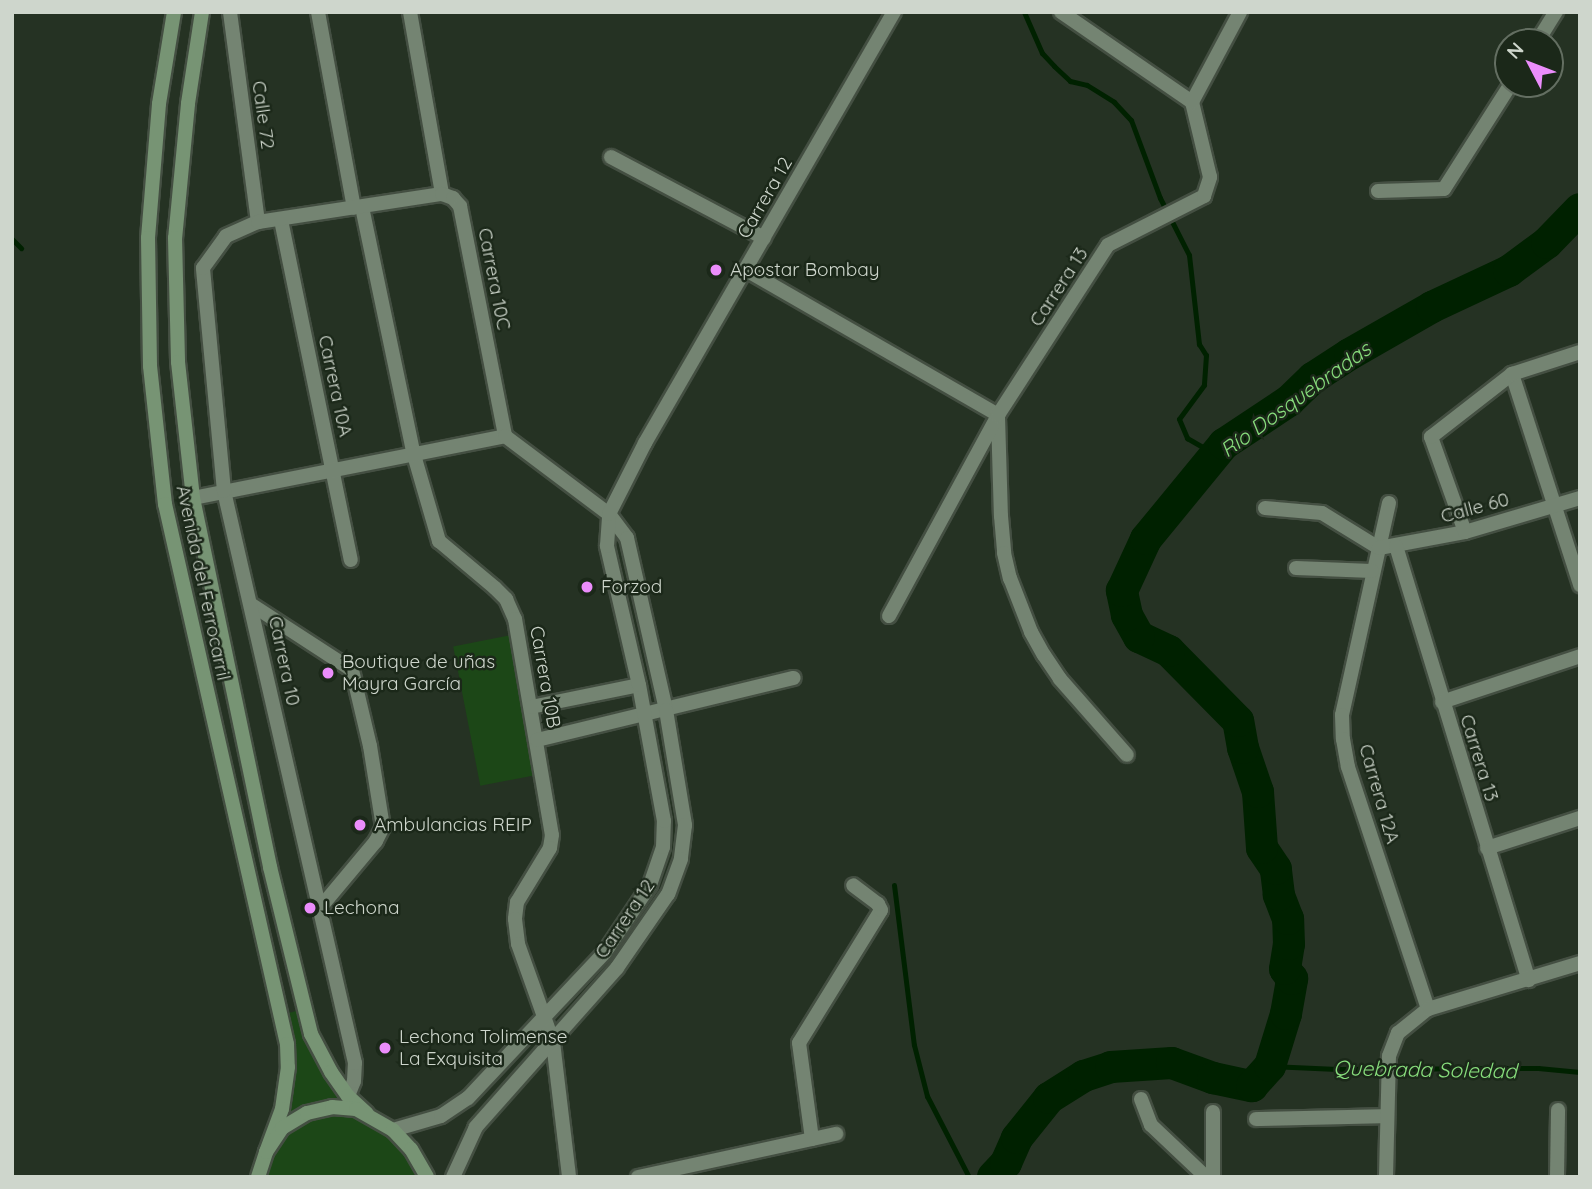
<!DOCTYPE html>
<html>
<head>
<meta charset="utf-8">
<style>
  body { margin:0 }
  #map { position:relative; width:1592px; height:1189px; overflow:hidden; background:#253223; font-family:Quicksand,sans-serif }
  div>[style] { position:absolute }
  .green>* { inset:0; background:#1c4717; transform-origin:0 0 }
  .stream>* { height:5px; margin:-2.5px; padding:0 2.5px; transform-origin:2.5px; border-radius:2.5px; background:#002100 }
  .river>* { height:32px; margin:-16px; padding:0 16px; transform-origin:16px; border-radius:16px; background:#002100 }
  .roads { filter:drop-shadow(2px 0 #444f42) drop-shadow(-2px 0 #444f42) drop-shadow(0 2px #444f42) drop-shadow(0 -2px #444f42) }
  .minor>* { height:14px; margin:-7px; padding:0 7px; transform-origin:7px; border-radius:7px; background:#748472 }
  .secondary>* { height:14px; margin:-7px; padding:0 7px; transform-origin:7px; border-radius:7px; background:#779474 }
  .dots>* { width:19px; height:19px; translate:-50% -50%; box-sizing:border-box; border:4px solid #1b2819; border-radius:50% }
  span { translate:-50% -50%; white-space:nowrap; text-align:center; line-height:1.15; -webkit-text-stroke:5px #1b2819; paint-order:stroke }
  .street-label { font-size:19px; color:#ced6cc }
  .poi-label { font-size:19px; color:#ced6cc }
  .left { translate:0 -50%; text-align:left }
  .water-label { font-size:21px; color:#87dd7c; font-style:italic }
  .frame { position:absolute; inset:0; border:14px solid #ced6cc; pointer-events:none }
  .north { position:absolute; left:1494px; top:28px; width:70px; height:70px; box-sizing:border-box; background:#1b2819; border:2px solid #636e61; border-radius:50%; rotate:312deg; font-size:19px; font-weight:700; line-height:28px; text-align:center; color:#ced6cc }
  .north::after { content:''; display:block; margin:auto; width:24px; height:32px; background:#eb8dfb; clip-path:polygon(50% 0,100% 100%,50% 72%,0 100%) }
</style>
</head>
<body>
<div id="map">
  <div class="green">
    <i style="left:517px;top:634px;width:142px;height:65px;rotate:79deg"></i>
    <i style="clip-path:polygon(304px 1009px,331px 1072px,381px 1121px,427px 1177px,258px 1177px,282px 1109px,281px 1015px)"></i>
  </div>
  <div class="stream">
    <i style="left:1024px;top:12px;width:45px;rotate:66.3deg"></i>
    <i style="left:1042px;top:53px;width:18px;rotate:47deg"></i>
    <i style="left:1054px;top:66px;width:22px;rotate:43deg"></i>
    <i style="left:1070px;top:81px;width:17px;rotate:13deg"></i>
    <i style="left:1087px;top:85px;width:32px;rotate:32deg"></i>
    <i style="left:1114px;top:102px;width:25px;rotate:47deg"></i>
    <i style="left:1131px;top:120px;width:83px;rotate:69.6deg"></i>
    <i style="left:1160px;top:198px;width:64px;rotate:63deg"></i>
    <i style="left:1189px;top:255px;width:90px;rotate:83.6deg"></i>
    <i style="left:1199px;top:344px;width:13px;rotate:58deg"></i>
    <i style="left:1206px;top:355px;width:30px;rotate:94deg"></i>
    <i style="left:1204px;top:385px;width:42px;rotate:126.3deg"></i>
    <i style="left:1179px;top:419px;width:21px;rotate:67deg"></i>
    <i style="left:1187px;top:438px;width:20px;rotate:30deg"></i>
    <i style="left:1204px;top:448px;width:11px;rotate:63deg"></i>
    <i style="left:12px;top:239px;width:13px;rotate:45deg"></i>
    <i style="left:894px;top:885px;width:161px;rotate:82.9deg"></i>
    <i style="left:914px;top:1045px;width:53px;rotate:75.7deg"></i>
    <i style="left:927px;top:1096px;width:91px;rotate:62.6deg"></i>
    <i style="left:1270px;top:1066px;width:67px;rotate:2.6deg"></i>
    <i style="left:1337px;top:1069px;width:201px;rotate:-0.3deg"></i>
    <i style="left:1538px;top:1068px;width:42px;rotate:5.4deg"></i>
  </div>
  <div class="river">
    <i style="left:993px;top:1177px;width:19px;rotate:-47deg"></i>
    <i style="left:1006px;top:1163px;width:27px;rotate:-66deg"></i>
    <i style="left:1017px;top:1138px;width:51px;rotate:-51.3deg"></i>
    <i style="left:1049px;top:1098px;width:41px;rotate:-32.2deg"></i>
    <i style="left:1084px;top:1076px;width:28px;rotate:-18deg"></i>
    <i style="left:1111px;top:1067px;width:61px;rotate:-3.8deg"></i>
    <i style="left:1172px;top:1063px;width:44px;rotate:20.1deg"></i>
    <i style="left:1213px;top:1078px;width:40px;rotate:12deg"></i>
    <i style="left:1252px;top:1086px;width:27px;rotate:-48deg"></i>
    <i style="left:1270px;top:1066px;width:54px;rotate:-72.9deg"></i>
    <i style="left:1286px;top:1014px;width:36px;rotate:-80deg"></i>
    <i style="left:1292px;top:979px;width:12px;rotate:-125deg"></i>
    <i style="left:1285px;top:969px;width:25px;rotate:-81deg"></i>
    <i style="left:1289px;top:944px;width:25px;rotate:-92deg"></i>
    <i style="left:1288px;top:919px;width:26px;rotate:-111deg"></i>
    <i style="left:1279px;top:895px;width:26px;rotate:-97deg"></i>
    <i style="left:1276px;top:869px;width:25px;rotate:-124deg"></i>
    <i style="left:1262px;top:848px;width:56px;rotate:-94.1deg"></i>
    <i style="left:1258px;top:792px;width:46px;rotate:-108.8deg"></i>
    <i style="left:1243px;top:748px;width:27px;rotate:-100deg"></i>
    <i style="left:1238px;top:721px;width:98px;rotate:-134.6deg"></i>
    <i style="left:1169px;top:651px;width:33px;rotate:-155deg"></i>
    <i style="left:1139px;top:637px;width:25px;rotate:-119deg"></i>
    <i style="left:1127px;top:615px;width:25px;rotate:-102deg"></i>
    <i style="left:1122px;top:591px;width:57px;rotate:-65.2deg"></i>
    <i style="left:1146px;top:539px;width:123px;rotate:-50.6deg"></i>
    <i style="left:1224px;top:444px;width:78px;rotate:-33.5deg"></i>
    <i style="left:1289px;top:401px;width:33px;rotate:-44deg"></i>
    <i style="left:1313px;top:378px;width:44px;rotate:-33deg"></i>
    <i style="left:1350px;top:354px;width:95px;rotate:-29.8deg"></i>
    <i style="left:1432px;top:307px;width:85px;rotate:-25.1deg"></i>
    <i style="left:1509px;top:271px;width:47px;rotate:-36.4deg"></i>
    <i style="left:1547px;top:243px;width:47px;rotate:-45.9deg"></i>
  </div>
  <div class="roads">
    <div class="minor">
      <i style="left:230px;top:12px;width:212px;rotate:82.4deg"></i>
      <i style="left:318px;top:12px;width:199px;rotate:79.6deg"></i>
      <i style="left:410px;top:12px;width:185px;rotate:80deg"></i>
      <i style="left:1061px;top:12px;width:159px;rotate:34.5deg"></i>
      <i style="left:1537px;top:42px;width:36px;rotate:-58deg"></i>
      <i style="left:611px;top:157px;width:173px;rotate:27.9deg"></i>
      <i style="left:1378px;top:191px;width:66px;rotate:-1.7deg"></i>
      <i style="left:1444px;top:189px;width:125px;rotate:-57.5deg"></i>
      <i style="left:362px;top:207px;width:253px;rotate:78.2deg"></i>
      <i style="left:414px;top:455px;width:90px;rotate:73.8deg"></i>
      <i style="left:439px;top:541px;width:73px;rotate:40deg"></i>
      <i style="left:495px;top:588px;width:16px;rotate:45deg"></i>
      <i style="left:506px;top:599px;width:22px;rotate:66deg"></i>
      <i style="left:515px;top:619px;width:219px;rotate:80.3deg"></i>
      <i style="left:552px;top:835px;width:13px;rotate:99deg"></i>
      <i style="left:550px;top:848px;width:63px;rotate:121.4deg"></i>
      <i style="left:517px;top:902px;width:17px;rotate:97deg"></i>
      <i style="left:515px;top:919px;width:25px;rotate:83deg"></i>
      <i style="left:518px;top:944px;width:104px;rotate:70.3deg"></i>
      <i style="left:553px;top:1042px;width:136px;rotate:83.2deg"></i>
      <i style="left:281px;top:220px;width:347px;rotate:78.4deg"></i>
      <i style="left:746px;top:270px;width:291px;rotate:29.9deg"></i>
      <i style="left:1512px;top:374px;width:222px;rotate:72.1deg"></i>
      <i style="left:998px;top:417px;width:99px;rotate:88.3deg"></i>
      <i style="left:1001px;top:516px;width:37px;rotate:85deg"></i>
      <i style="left:1004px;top:553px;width:26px;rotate:77deg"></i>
      <i style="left:1010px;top:578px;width:58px;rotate:68.7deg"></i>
      <i style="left:1031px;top:632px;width:26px;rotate:61deg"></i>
      <i style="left:1044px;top:655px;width:29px;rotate:56deg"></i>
      <i style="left:1060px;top:679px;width:101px;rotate:48.6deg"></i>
      <i style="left:193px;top:498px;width:318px;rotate:-11.2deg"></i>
      <i style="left:1389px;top:503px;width:217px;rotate:102.5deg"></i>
      <i style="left:1342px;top:715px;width:24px;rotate:88deg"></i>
      <i style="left:1343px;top:739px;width:28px;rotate:80deg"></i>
      <i style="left:1348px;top:767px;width:255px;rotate:71.7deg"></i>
      <i style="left:1265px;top:508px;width:57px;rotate:5deg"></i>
      <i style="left:1322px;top:513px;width:67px;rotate:31.6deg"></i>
      <i style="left:1379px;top:548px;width:87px;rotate:-10.5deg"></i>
      <i style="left:1465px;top:532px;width:120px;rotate:-16.5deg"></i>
      <i style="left:1465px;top:532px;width:101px;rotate:-109.7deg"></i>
      <i style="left:1431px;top:437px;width:103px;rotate:-37.9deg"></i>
      <i style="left:1512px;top:374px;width:71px;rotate:-17.9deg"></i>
      <i style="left:1396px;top:546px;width:454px;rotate:73deg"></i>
      <i style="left:1296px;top:568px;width:76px;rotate:2.3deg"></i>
      <i style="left:252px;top:605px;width:119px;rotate:33deg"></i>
      <i style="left:352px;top:670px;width:78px;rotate:76.7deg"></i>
      <i style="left:370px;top:746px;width:82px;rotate:80.9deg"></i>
      <i style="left:383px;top:827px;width:16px;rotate:117deg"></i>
      <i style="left:376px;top:841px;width:87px;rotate:129.9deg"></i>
      <i style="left:889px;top:616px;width:229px;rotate:-61.5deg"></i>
      <i style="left:998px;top:415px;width:202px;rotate:-57.1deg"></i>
      <i style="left:1108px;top:245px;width:108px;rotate:-27deg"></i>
      <i style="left:1204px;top:196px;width:20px;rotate:-72deg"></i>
      <i style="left:1210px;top:177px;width:77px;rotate:-103.5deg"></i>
      <i style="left:1192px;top:102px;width:102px;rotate:-61.9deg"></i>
      <i style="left:1442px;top:702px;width:145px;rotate:-18.4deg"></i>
      <i style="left:531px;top:707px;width:110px;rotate:-11.5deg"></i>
      <i style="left:537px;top:740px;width:264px;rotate:-13.6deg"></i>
      <i style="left:1487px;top:848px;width:98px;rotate:-17.9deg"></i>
      <i style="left:348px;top:1096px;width:16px;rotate:-68deg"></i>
      <i style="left:354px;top:1081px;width:18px;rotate:-87deg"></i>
      <i style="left:355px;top:1063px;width:587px;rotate:-102.9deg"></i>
      <i style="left:224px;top:491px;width:224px;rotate:-95.4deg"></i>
      <i style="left:203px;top:268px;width:39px;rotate:-54deg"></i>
      <i style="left:226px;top:236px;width:35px;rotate:-24deg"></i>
      <i style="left:258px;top:222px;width:186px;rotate:-8.7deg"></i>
      <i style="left:442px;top:194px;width:12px;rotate:20deg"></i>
      <i style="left:453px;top:198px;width:11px;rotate:49deg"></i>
      <i style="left:460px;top:206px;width:234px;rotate:78.9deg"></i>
      <i style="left:505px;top:436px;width:130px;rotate:36.9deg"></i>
      <i style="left:609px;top:514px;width:30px;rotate:53deg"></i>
      <i style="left:627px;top:538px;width:176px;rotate:77.2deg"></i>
      <i style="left:666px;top:710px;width:117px;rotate:80.6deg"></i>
      <i style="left:685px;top:825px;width:34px;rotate:97deg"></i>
      <i style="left:681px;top:859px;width:37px;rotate:110deg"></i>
      <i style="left:668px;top:894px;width:90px;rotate:124.6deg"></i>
      <i style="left:617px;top:968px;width:213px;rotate:131.6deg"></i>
      <i style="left:476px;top:1127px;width:55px;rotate:114.7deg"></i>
      <i style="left:1141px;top:1099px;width:28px;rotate:69deg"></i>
      <i style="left:1151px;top:1125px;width:76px;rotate:43.4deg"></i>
      <i style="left:1256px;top:1119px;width:129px;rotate:-1.3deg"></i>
      <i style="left:393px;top:1130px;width:50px;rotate:-16.3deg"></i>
      <i style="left:441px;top:1116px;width:32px;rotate:-34deg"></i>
      <i style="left:468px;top:1098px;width:200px;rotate:-46.8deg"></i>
      <i style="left:605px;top:952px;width:81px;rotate:-56.1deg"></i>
      <i style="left:650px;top:885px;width:40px;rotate:-71.1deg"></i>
      <i style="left:663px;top:847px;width:26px;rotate:-88deg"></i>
      <i style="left:664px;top:821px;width:138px;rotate:-100.4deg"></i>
      <i style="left:639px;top:685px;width:143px;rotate:-103deg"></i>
      <i style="left:607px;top:546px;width:32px;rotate:-86deg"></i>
      <i style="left:609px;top:514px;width:80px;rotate:-63.1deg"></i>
      <i style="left:645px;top:443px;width:498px;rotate:-60deg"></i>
      <i style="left:812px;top:1139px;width:97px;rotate:-97.7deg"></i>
      <i style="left:799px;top:1043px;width:156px;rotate:-58.3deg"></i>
      <i style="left:881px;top:910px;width:7px;rotate:-117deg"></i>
      <i style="left:878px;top:904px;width:31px;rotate:-143deg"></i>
      <i style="left:638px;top:1177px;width:203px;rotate:-12.3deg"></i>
      <i style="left:1213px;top:1177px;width:65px;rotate:-90deg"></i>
      <i style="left:1386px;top:1177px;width:121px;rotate:-88.6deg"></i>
      <i style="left:1389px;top:1056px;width:25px;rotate:-69deg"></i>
      <i style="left:1398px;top:1033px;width:38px;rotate:-39deg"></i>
      <i style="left:1428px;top:1009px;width:159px;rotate:-16.8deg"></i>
      <i style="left:1557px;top:1177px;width:67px;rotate:-89.1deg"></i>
    </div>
    <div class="secondary">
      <i style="left:174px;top:12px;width:93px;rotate:99.3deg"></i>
      <i style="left:159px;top:104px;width:134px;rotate:94.7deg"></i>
      <i style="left:148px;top:238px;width:128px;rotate:89.1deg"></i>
      <i style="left:150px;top:366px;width:139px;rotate:83.8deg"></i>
      <i style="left:165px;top:504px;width:554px;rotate:77.27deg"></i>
      <i style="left:287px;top:1044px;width:23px;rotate:88deg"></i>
      <i style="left:288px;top:1067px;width:42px;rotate:98.1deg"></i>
      <i style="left:282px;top:1109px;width:46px;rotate:110.4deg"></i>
      <i style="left:202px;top:12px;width:93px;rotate:98.7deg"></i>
      <i style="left:188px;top:104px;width:135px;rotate:95.5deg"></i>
      <i style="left:175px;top:238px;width:124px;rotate:88.6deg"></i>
      <i style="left:178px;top:362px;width:137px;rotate:83.7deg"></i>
      <i style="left:193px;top:498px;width:377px;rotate:78.2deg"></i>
      <i style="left:270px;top:867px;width:172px;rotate:76.2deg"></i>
      <i style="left:311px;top:1034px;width:43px;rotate:62.2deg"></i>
      <i style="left:331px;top:1072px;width:29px;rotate:55deg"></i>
      <i style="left:348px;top:1096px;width:26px;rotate:43deg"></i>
      <i style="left:258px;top:1177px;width:26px;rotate:-72deg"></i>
      <i style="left:266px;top:1152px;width:29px;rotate:-56deg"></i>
      <i style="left:282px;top:1128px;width:29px;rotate:-31deg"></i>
      <i style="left:307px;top:1113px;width:26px;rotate:-13deg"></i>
      <i style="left:332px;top:1107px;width:24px;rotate:5deg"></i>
      <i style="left:356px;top:1109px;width:43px;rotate:29.6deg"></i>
      <i style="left:393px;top:1130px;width:26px;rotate:47deg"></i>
      <i style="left:411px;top:1149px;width:32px;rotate:60deg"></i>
    </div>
  </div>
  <div class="dots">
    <i style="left:716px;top:270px;background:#eb8dfb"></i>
    <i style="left:587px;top:587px;background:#eb8dfb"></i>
    <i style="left:328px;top:673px;background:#eb8dfb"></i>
    <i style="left:360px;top:825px;background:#eb8dfb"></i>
    <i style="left:310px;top:908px;background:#eb8dfb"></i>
    <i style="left:385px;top:1048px;background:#eb8dfb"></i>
  </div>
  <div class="street-label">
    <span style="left:263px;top:115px;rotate:82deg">Calle 72</span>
    <span style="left:765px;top:198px;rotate:-60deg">Carrera 12</span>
    <span style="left:494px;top:279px;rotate:79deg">Carrera 10C</span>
    <span style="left:1059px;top:287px;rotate:-57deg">Carrera 13</span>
    <span style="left:335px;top:386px;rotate:78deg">Carrera 10A</span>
    <span style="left:1475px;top:508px;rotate:-15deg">Calle 60</span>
    <span style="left:203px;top:583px;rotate:78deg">Avenida del Ferrocarril</span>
    <span style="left:284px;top:661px;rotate:78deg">Carrera 10</span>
    <span style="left:545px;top:677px;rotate:80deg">Carrera 10B</span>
    <span style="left:1479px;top:758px;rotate:73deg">Carrera 13</span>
    <span style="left:1379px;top:794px;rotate:74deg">Carrera 12A</span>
    <span style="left:625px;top:919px;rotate:-56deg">Carrera 12</span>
  </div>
  <div class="poi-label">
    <span class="left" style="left:730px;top:270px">Apostar Bombay</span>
    <span class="left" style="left:601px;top:587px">Forzod</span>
    <span class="left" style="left:342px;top:673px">Boutique de uñas<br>Mayra García</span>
    <span class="left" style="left:374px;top:825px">Ambulancias REIP</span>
    <span class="left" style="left:324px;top:908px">Lechona</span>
    <span class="left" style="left:399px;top:1048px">Lechona Tolimense<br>La Exquisita</span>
  </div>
  <div class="water-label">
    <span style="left:1295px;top:399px;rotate:-36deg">Río Dosquebradas</span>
    <span style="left:1425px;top:1069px;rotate:1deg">Quebrada Soledad</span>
  </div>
  <div class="frame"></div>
  <div class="north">N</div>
</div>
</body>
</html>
